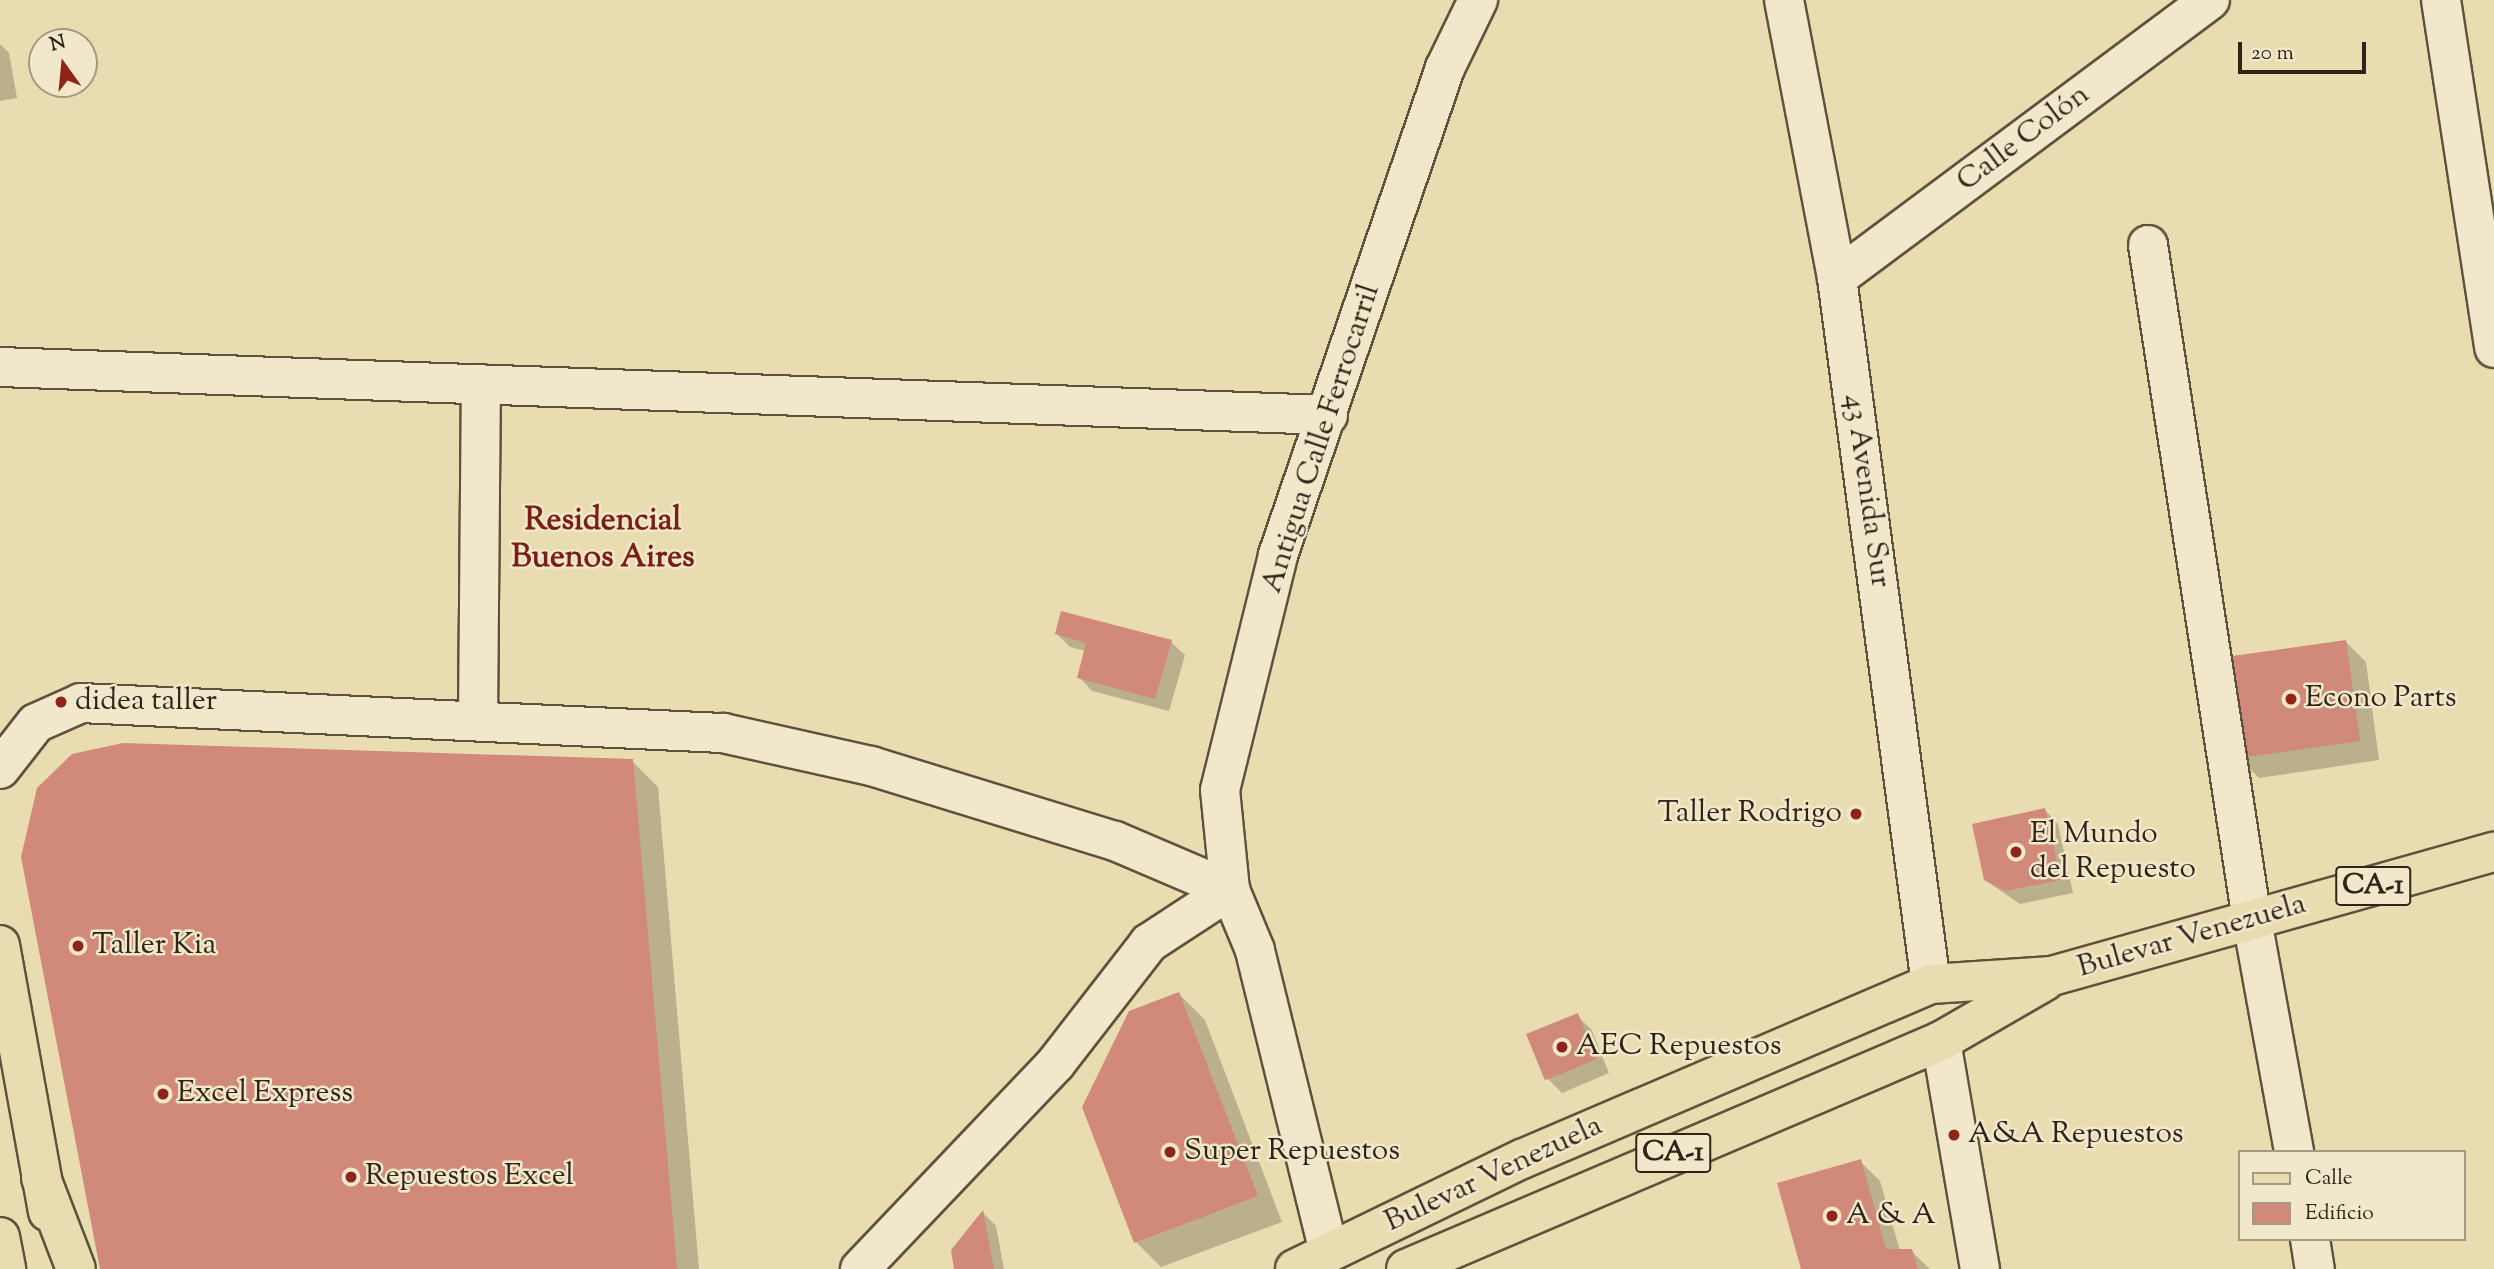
<!DOCTYPE html>
<html>
<head>
<meta charset="utf-8">
<style>
  body { margin:0 }
  #map { position:relative; width:2494px; height:1269px; overflow:hidden; background:#e9dcb0; font-family:"Sorts Mill Goudy",serif }
  div>[style] { position:absolute }
  .shadow>* { inset:0; background:#0003 }
  .building>* { inset:0; background:#d18a79; transform-origin:0 0 }
  .roads { filter:drop-shadow(2px 0 #5e523d) drop-shadow(-2px 0 #5e523d) drop-shadow(0 2px #5e523d) drop-shadow(0 -2px #5e523d) }
  .street>* { height:38px; margin:-19px; padding:0 19px; transform-origin:19px; border-radius:19px; background:#f1e8cc }
  .primary>* { height:38px; margin:-19px; padding:0 19px; transform-origin:19px; border-radius:19px; background:#e9dcb0 }
  .highway>* { height:38px; margin:-19px; padding:0 19px; transform-origin:19px; border-radius:19px; background:#e9dcb0 }
  .dots>* { width:19px; height:19px; translate:-50% -50%; box-sizing:border-box; border:4px solid #f1e8cc; border-radius:50% }
  span { translate:-50% -50%; white-space:nowrap; text-align:center; line-height:1.15; -webkit-text-stroke:5px #f1e8cc; paint-order:stroke }
  .shield-label span { padding:2px 5px; background:#f1e8cc; border:2px solid; border-radius:5px; -webkit-text-stroke-width:0 }
  .shield-label { font-size:28px; color:#2f2417; font-weight:700 }
  .street-label { font-size:30px; color:#2f2417 }
  .poi-label { font-size:30px; color:#2f2417 }
  .left { translate:0 -50%; text-align:left }
  .right { translate:-100% -50%; text-align:right }
  .neighbourhood-label { font-size:32px; color:#7a1f14; font-weight:700 }
  .legend { position:absolute; left:2238px; top:1150px; width:228px; height:91px; box-sizing:border-box; background:#f1e8cc; border:2px solid #a39a84; margin:0; padding:9px 12px; list-style:none; font-size:21px; color:#2f2417 }
  .legend li { display:flex; align-items:center; gap:14px; height:35px }
  .legend b { width:35px; border:2px solid #a39a84 }
  .north { position:absolute; left:28px; top:28px; width:70px; height:70px; box-sizing:border-box; background:#f1e8cc; border:2px solid #a39a84; border-radius:50%; rotate:345deg; font-size:19px; font-weight:700; line-height:28px; text-align:center; color:#2f2417 }
  .north::after { content:''; display:block; margin:auto; width:24px; height:32px; background:#8f2418; clip-path:polygon(50% 0,100% 100%,50% 72%,0 100%) }
  .scale { position:absolute; left:2238px; top:42px; width:128px; height:32px; box-sizing:border-box; border:4px solid #2f2417; border-top:0; padding-left:9px; font-size:21px; line-height:24px; white-space:nowrap; color:#2f2417; -webkit-text-stroke:5px #f1e8cc; paint-order:stroke }
</style>
</head>
<body>
<div id="map">
  <div class="shadow">
    <i style="clip-path:polygon(0 44px,9px 53px,17px 98px,0 101px)"></i>
    <i style="clip-path:polygon(1057px 634px,1171px 642px,1185px 655px,1169px 711px,1092px 691px,1079px 677px,1085px 651px,1070px 647px)"></i>
    <i style="clip-path:polygon(2346px 642px,2366px 662px,2379px 760px,2259px 778px,2238px 758px)"></i>
    <i style="clip-path:polygon(632px 761px,658px 787px,699px 1269px,101px 1269px)"></i>
    <i style="clip-path:polygon(2045px 810px,2058px 824px,2073px 893px,2020px 904px,1985px 880px)"></i>
    <i style="clip-path:polygon(1179px 994px,1205px 1020px,1282px 1222px,1161px 1267px,1136px 1242px)"></i>
    <i style="clip-path:polygon(1577px 1016px,1591px 1029px,1609px 1073px,1562px 1093px,1548px 1079px)"></i>
    <i style="clip-path:polygon(1860px 1161px,1880px 1181px,1900px 1251px,1911px 1251px,1930px 1269px,1803px 1269px)"></i>
    <i style="clip-path:polygon(983px 1213px,996px 1226px,1004px 1269px,956px 1269px)"></i>
  </div>
  <div class="building">
    <i style="clip-path:polygon(1061px 611px,1172px 640px,1155px 699px,1077px 678px,1086px 643px,1055px 634px)"></i>
    <i style="left:2346px;top:640px;width:102px;height:124px;rotate:82deg"></i>
    <i style="clip-path:polygon(123px 743px,633px 759px,677px 1269px,100px 1269px,21px 857px,37px 788px,72px 754px)"></i>
    <i style="clip-path:polygon(2045px 808px,2061px 880px,2005px 891px,1984px 880px,1972px 824px)"></i>
    <i style="clip-path:polygon(1179px 992px,1258px 1196px,1134px 1243px,1082px 1107px,1129px 1011px)"></i>
    <i style="left:1578px;top:1013px;width:50px;height:56px;rotate:68deg"></i>
    <i style="clip-path:polygon(1861px 1159px,1886px 1249px,1912px 1249px,1918px 1269px,1801px 1269px,1777px 1183px)"></i>
    <i style="clip-path:polygon(983px 1210px,994px 1269px,954px 1269px,951px 1250px)"></i>
  </div>
  <div class="roads">
    <div class="street">
      <i style="left:1784px;top:0;width:283px;rotate:79.2deg"></i>
      <i style="left:1837px;top:278px;width:712px;rotate:82.42deg"></i>
      <i style="left:2441px;top:0;width:352px;rotate:81.3deg"></i>
      <i style="left:2148px;top:245px;width:683px;rotate:81.24deg"></i>
      <i style="left:2252px;top:920px;width:236px;rotate:79.7deg"></i>
      <i style="left:1837px;top:278px;width:465px;rotate:-36.7deg"></i>
      <i style="left:0;top:367px;width:1329px;rotate:2.07deg"></i>
      <i style="left:478px;top:719px;width:335px;rotate:-89.5deg"></i>
      <i style="left:0;top:769px;width:58px;rotate:-52deg"></i>
      <i style="left:36px;top:723px;width:49px;rotate:-24deg"></i>
      <i style="left:81px;top:703px;width:643px;rotate:2.68deg"></i>
      <i style="left:723px;top:733px;width:152px;rotate:12.6deg"></i>
      <i style="left:871px;top:766px;width:255px;rotate:17.1deg"></i>
      <i style="left:1115px;top:841px;width:125px;rotate:23.1deg"></i>
      <i style="left:1941px;top:1041px;width:231px;rotate:80.3deg"></i>
      <i style="left:2310px;top:1239px;width:30px;rotate:81deg"></i>
      <i style="left:1329px;top:1252px;width:311px;rotate:-103.8deg"></i>
      <i style="left:1255px;top:950px;width:65px;rotate:-112.6deg"></i>
      <i style="left:1230px;top:890px;width:100px;rotate:-95.7deg"></i>
      <i style="left:1220px;top:790px;width:242px;rotate:-76.1deg"></i>
      <i style="left:1278px;top:555px;width:515px;rotate:-71.07deg"></i>
      <i style="left:1445px;top:68px;width:76px;rotate:-64.1deg"></i>
      <i style="left:860px;top:1269px;width:284px;rotate:-46.4deg"></i>
      <i style="left:1056px;top:1063px;width:152px;rotate:-52.2deg"></i>
      <i style="left:1149px;top:943px;width:97px;rotate:-33.2deg"></i>
    </div>
    <div class="primary">
      <i style="left:0;top:945px;width:271px;rotate:79.8deg"></i>
      <i style="left:0;top:1237px;width:33px;rotate:79deg"></i>
    </div>
    <div class="highway">
      <i style="left:41px;top:1178px;width:97px;rotate:69deg"></i>
      <i style="left:1295px;top:1269px;width:252px;rotate:-25.9deg"></i>
      <i style="left:1522px;top:1159px;width:445px;rotate:-23.2deg"></i>
      <i style="left:1931px;top:984px;width:121px;rotate:-3.8deg"></i>
      <i style="left:2052px;top:976px;width:459px;rotate:-15.7deg"></i>
      <i style="left:1406px;top:1269px;width:582px;rotate:-23.08deg"></i>
      <i style="left:1941px;top:1041px;width:120px;rotate:-30deg"></i>
    </div>
  </div>
  <div class="dots">
    <i style="left:2291px;top:699px;background:#8f2418"></i>
    <i style="left:61px;top:702px;background:#8f2418"></i>
    <i style="left:1856px;top:814px;background:#8f2418"></i>
    <i style="left:2016px;top:852px;background:#8f2418"></i>
    <i style="left:78px;top:946px;background:#8f2418"></i>
    <i style="left:1562px;top:1047px;background:#8f2418"></i>
    <i style="left:163px;top:1094px;background:#8f2418"></i>
    <i style="left:1954px;top:1135px;background:#8f2418"></i>
    <i style="left:1170px;top:1152px;background:#8f2418"></i>
    <i style="left:351px;top:1177px;background:#8f2418"></i>
    <i style="left:1832px;top:1216px;background:#8f2418"></i>
  </div>
  <div class="shield-label">
    <span style="left:2373px;top:886px">CA-1</span>
    <span style="left:1673px;top:1153px">CA-1</span>
  </div>
  <div class="street-label">
    <span style="left:2024px;top:139px;rotate:-37deg">Calle Colón</span>
    <span style="left:1322px;top:439px;rotate:-72deg">Antigua Calle Ferrocarril</span>
    <span style="left:1866px;top:491px;rotate:82deg">43 Avenida Sur</span>
    <span style="left:2192px;top:937px;rotate:-16deg">Bulevar Venezuela</span>
    <span style="left:1494px;top:1175px;rotate:-25deg">Bulevar Venezuela</span>
  </div>
  <div class="poi-label">
    <span class="left" style="left:2305px;top:699px">Econo Parts</span>
    <span class="left" style="left:75px;top:702px">didea taller</span>
    <span class="right" style="left:1842px;top:814px">Taller Rodrigo</span>
    <span class="left" style="left:2030px;top:852px">El Mundo<br>del Repuesto</span>
    <span class="left" style="left:92px;top:946px">Taller Kia</span>
    <span class="left" style="left:1576px;top:1047px">AEC Repuestos</span>
    <span class="left" style="left:177px;top:1094px">Excel Express</span>
    <span class="left" style="left:1968px;top:1135px">A&amp;A Repuestos</span>
    <span class="left" style="left:1184px;top:1152px">Super Repuestos</span>
    <span class="left" style="left:365px;top:1177px">Repuestos Excel</span>
    <span class="left" style="left:1846px;top:1216px">A &amp; A</span>
  </div>
  <div class="neighbourhood-label">
    <span style="left:603px;top:540px">Residencial<br>Buenos Aires</span>
  </div>
  <ul class="legend">
  <li><b style="height:9px;background:#e9dcb0"></b>Calle</li>
  <li><b style="height:19px;background:#d18a79"></b>Edificio</li>
  </ul>
  <div class="north">N</div>
  <div class="scale">20 m</div>
</div>
</body>
</html>
